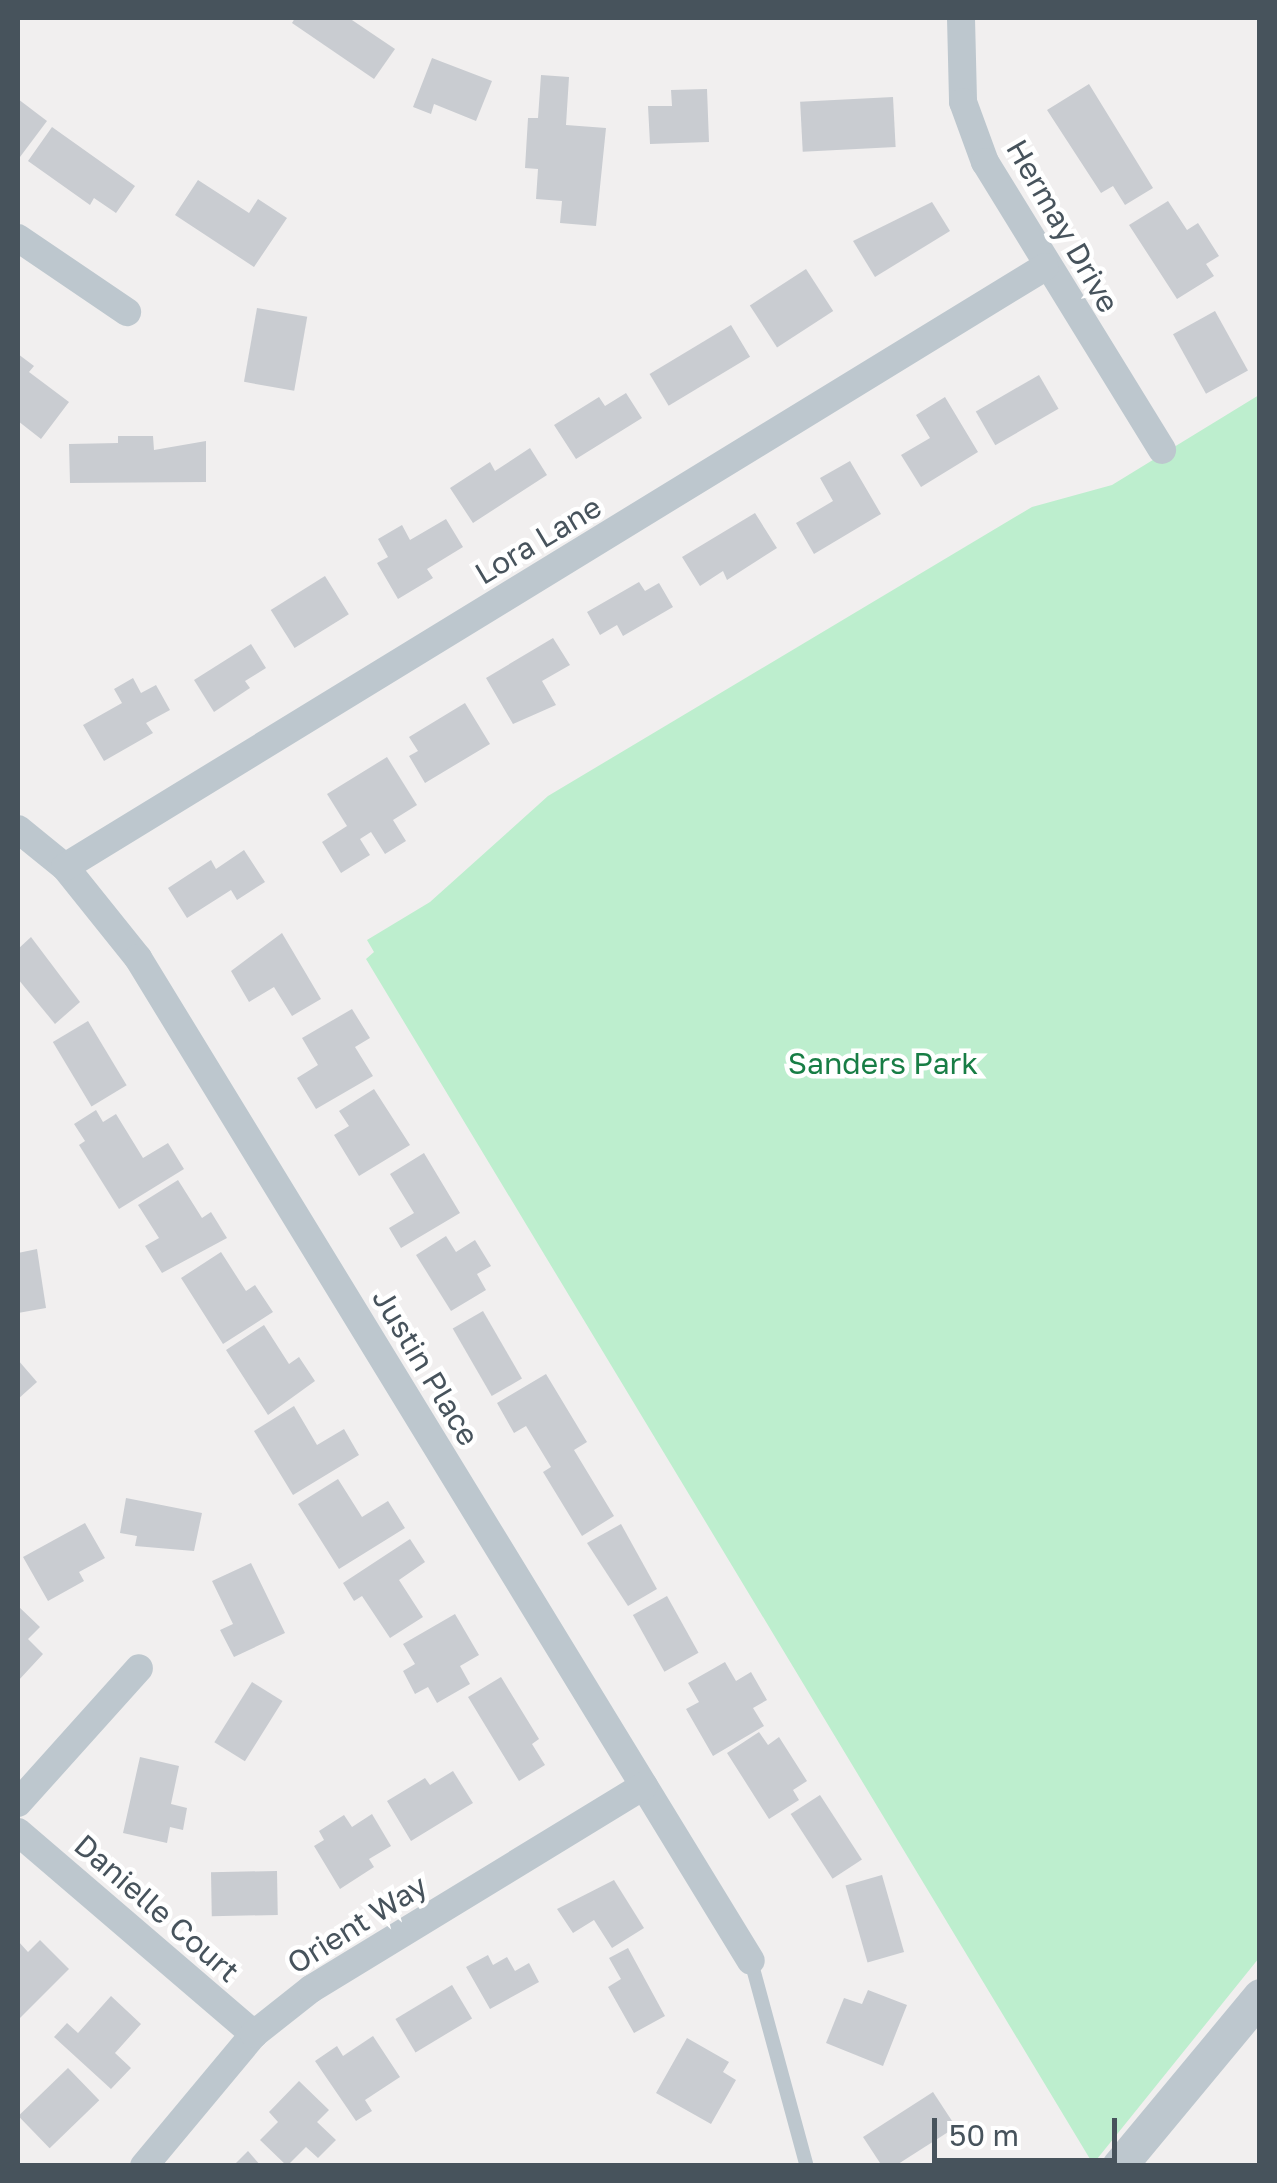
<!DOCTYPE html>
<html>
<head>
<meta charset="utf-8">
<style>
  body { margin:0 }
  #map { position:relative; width:1277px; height:2183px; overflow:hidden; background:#f1efef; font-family:"Golos Text",sans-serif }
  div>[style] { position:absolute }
  .green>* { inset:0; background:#bdeece }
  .building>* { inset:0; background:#c9ccd1; transform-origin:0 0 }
  .service>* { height:14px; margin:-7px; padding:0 7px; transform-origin:7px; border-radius:7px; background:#bdc7ce }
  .minor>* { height:28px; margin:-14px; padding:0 14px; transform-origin:14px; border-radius:14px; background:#bdc7ce }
  .tertiary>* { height:35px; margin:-17.5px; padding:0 17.5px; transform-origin:17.5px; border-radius:17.5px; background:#bdc7ce }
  span { translate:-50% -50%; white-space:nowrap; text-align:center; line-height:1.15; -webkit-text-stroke:9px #fff; paint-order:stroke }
  .street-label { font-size:30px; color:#47535c }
  .park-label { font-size:30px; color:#187d45 }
  .frame { position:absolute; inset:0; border:20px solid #47535c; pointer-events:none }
  .scale { position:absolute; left:932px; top:2118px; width:185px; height:45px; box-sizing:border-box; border:5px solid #47535c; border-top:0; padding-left:12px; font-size:30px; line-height:35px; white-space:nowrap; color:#47535c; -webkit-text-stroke:8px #fff; paint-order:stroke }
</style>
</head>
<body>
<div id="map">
  <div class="green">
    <i style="clip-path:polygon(1259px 395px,1259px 1958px,1093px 2164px,366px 959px,374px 952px,367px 940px,430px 902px,548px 796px,1032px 507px,1112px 485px)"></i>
  </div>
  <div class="building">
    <i style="clip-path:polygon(295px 18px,349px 18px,395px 49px,374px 79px,292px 23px)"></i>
    <i style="clip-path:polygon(432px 58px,492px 81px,476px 121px,434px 104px,431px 114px,413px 107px)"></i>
    <i style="clip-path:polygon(541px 75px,569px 77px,566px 125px,606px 128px,596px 226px,560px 223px,562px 201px,536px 199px,538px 169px,525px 168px,528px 118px,538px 118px)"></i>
    <i style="clip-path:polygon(1089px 84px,1153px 188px,1125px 205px,1113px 186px,1101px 193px,1047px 110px)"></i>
    <i style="clip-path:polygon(707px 89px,709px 142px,650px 144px,648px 106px,672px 106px,671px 90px)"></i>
    <i style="left:893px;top:97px;width:50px;height:93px;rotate:87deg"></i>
    <i style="clip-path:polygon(18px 99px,47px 121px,20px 157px,18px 156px)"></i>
    <i style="clip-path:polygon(52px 127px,135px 186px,116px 213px,94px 198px,90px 205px,28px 161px)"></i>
    <i style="clip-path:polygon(198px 180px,249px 213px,258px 199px,287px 218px,254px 267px,175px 215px)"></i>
    <i style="clip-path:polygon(1168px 201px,1187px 230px,1198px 223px,1219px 256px,1206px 264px,1214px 276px,1177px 299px,1129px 225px)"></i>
    <i style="clip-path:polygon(932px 202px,950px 231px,875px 277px,853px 241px)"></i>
    <i style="left:806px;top:269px;width:50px;height:67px;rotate:57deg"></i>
    <i style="left:257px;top:308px;width:51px;height:75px;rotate:10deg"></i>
    <i style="left:1215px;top:311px;width:68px;height:48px;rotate:61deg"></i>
    <i style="left:731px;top:325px;width:37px;height:95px;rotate:59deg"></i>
    <i style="clip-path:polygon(18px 354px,34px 366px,29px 372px,69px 402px,41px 439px,18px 421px)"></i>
    <i style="left:1039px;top:375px;width:39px;height:73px;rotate:60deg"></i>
    <i style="clip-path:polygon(626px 393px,642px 418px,576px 459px,554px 425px,599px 397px,605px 406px)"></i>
    <i style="clip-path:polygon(945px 397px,978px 452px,921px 487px,901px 455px,930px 438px,916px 415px)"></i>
    <i style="clip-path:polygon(118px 436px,153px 436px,154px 450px,206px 441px,206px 482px,70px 483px,69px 444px,118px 443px)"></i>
    <i style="clip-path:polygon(530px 448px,547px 475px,473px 523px,450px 488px,490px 462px,495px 471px)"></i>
    <i style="clip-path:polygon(850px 461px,881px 514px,814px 554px,796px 523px,833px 501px,820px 478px)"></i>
    <i style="clip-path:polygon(755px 513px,777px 548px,727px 580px,723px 571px,700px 586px,682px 557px)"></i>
    <i style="clip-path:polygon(446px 519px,463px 547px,427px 569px,433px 578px,398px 599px,377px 563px,388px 557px,378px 539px,402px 525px,410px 540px)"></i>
    <i style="left:325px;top:576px;width:45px;height:64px;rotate:58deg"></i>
    <i style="clip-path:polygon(639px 582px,645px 591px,659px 583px,673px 607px,623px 636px,617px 625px,600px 635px,587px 612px)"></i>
    <i style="clip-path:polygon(553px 638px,570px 665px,542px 681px,556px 705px,513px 724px,486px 678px)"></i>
    <i style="clip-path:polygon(251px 644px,266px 668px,245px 681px,250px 688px,214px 712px,194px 680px)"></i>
    <i style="clip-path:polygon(133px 678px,141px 693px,156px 685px,170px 710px,146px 723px,153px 733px,104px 761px,83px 725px,122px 703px,114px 689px)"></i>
    <i style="clip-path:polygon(465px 703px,490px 744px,425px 783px,409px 756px,418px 751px,409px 737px)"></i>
    <i style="clip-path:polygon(387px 757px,417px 805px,393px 820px,406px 841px,385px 854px,371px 832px,360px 839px,370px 855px,341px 873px,322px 842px,347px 826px,327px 794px)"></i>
    <i style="clip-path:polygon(244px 850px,265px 882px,237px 900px,231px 890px,187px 918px,168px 888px,211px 860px,216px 869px)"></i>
    <i style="clip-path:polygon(282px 933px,321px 999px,292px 1016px,274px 987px,249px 1002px,231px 971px)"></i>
    <i style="clip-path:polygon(31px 937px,80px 1002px,55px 1024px,18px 979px,18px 949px)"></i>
    <i style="clip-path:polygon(352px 1009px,370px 1038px,355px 1047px,373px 1076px,316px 1109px,297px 1078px,318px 1065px,302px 1038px)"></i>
    <i style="left:88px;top:1021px;width:75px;height:41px;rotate:59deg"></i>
    <i style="clip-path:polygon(374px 1089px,410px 1145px,359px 1176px,334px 1135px,349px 1126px,339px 1111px)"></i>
    <i style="clip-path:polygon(96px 1110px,103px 1122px,116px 1114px,143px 1158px,168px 1143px,184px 1169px,119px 1209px,79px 1145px,85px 1141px,74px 1124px)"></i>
    <i style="clip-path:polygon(424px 1153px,460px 1213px,401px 1248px,389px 1228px,414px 1213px,390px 1174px)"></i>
    <i style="clip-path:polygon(178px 1180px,202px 1218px,211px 1212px,227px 1238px,162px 1273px,145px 1246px,159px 1238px,138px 1205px)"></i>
    <i style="clip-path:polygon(446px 1236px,456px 1252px,475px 1240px,491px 1266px,477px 1274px,486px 1290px,451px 1311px,416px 1255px)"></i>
    <i style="clip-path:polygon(37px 1249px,46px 1308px,18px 1313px,18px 1253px)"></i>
    <i style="clip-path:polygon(221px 1252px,246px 1291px,255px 1285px,273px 1312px,223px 1344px,181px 1278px)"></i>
    <i style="left:483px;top:1311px;width:78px;height:35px;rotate:60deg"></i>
    <i style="clip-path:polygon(264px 1325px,289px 1364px,299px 1357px,315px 1381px,268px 1415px,226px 1350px)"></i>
    <i style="clip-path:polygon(18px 1360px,37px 1382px,18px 1399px)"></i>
    <i style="clip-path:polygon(546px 1374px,587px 1442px,574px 1450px,614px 1516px,582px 1536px,543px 1472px,551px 1467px,526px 1426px,514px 1433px,497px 1403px)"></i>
    <i style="clip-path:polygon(294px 1406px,317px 1445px,344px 1429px,359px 1455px,293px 1495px,254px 1431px)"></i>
    <i style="clip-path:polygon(338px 1479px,362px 1517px,388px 1501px,405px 1528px,339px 1569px,298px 1504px)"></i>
    <i style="clip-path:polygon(126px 1498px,202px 1513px,194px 1551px,135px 1546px,137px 1536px,120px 1533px)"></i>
    <i style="clip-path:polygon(85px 1523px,105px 1558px,79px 1572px,84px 1581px,48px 1601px,23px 1557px)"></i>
    <i style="clip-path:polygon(621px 1524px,657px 1589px,628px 1606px,587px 1543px)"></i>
    <i style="clip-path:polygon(410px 1539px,425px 1562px,399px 1580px,423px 1617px,390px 1638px,362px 1596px,354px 1601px,343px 1583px)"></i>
    <i style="clip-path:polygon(251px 1563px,285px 1633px,234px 1657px,220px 1630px,233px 1624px,212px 1581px)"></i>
    <i style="left:667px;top:1596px;width:65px;height:39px;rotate:61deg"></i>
    <i style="clip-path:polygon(18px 1606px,40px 1627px,28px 1639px,43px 1654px,18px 1681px)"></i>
    <i style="clip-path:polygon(455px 1614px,479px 1655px,460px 1666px,470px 1684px,437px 1703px,428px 1687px,415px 1694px,403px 1671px,415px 1664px,403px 1644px)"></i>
    <i style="clip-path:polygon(725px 1662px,736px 1681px,751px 1672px,767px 1700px,753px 1708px,764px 1726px,713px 1756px,686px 1709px,699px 1702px,688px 1683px)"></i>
    <i style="clip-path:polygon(501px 1677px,539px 1739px,532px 1744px,545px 1765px,519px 1781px,468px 1697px)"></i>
    <i style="left:252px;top:1682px;width:36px;height:71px;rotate:32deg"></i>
    <i style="clip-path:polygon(759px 1732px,768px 1745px,779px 1737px,807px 1781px,793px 1790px,799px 1800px,769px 1819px,727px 1753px)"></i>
    <i style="clip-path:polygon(140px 1757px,179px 1766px,171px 1804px,187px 1808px,183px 1830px,170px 1827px,167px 1843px,123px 1833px)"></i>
    <i style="clip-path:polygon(453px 1771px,473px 1803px,411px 1841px,387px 1801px,425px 1778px,430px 1785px)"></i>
    <i style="left:820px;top:1795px;width:77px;height:35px;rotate:57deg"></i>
    <i style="clip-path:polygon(372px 1814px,391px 1846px,369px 1859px,374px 1867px,340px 1889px,314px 1846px,324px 1840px,319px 1831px,344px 1815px,352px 1827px)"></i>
    <i style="left:277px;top:1871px;width:44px;height:66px;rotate:89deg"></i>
    <i style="left:882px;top:1875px;width:80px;height:38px;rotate:74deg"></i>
    <i style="clip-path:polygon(614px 1880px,644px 1928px,612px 1948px,594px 1920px,573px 1933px,557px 1909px)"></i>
    <i style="clip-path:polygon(40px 1940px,69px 1969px,18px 2020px,18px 1941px,28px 1952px)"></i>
    <i style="clip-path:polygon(628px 1948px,665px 2016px,634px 2033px,608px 1987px,621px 1979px,609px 1958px)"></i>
    <i style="clip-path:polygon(488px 1955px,493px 1965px,507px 1957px,515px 1971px,529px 1963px,539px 1982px,490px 2009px,466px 1967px)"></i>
    <i style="left:452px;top:1985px;width:39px;height:66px;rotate:59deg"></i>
    <i style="clip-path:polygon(868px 1990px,907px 2005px,883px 2066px,826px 2043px,844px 1998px,862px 2004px)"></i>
    <i style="clip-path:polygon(111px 1996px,141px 2024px,115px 2053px,131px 2068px,111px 2089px,54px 2037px,67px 2023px,78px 2033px)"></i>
    <i style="clip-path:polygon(373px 2036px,400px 2077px,365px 2100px,372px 2111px,356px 2121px,315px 2061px,337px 2046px,343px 2056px)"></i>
    <i style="clip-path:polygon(687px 2038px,729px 2062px,723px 2072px,736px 2080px,711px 2124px,656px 2093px)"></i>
    <i style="left:68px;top:2068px;width:45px;height:69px;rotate:46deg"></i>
    <i style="clip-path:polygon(299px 2081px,329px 2110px,317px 2122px,336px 2140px,318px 2158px,306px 2147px,287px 2166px,260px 2140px,278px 2122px,269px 2112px)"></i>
    <i style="clip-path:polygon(933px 2092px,956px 2127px,895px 2166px,882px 2166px,863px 2137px)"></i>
    <i style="clip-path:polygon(248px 2151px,261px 2166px,233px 2166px)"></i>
  </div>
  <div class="service">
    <i style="left:751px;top:1961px;width:210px;rotate:74.8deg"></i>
  </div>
  <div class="minor">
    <i style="left:961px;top:18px;width:84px;rotate:88.6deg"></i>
    <i style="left:963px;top:102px;width:64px;rotate:69.9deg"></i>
    <i style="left:985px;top:162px;width:338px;rotate:58.4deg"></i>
    <i style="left:18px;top:238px;width:132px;rotate:34.2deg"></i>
    <i style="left:18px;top:829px;width:60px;rotate:39deg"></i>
    <i style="left:65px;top:867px;width:117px;rotate:51.3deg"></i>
    <i style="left:138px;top:958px;width:1175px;rotate:58.57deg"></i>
    <i style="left:65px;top:867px;width:1149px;rotate:-31.48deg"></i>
    <i style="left:18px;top:1803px;width:181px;rotate:-48.1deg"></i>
    <i style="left:18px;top:1832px;width:311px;rotate:40.6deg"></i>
    <i style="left:144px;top:2166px;width:172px;rotate:-50.2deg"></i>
    <i style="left:254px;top:2034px;width:73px;rotate:-38.3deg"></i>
    <i style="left:311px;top:1989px;width:390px;rotate:-31.4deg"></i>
  </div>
  <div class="tertiary">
    <i style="left:1119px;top:2166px;width:221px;rotate:-50.3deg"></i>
  </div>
  <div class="street-label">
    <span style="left:1063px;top:226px;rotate:60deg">Hermay Drive</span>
    <span style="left:538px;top:540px;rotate:-31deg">Lora Lane</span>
    <span style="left:426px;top:1367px;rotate:59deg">Justin Place</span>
    <span style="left:157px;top:1908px;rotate:41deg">Danielle Court</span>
    <span style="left:357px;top:1924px;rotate:-32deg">Orient Way</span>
  </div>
  <div class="park-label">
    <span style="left:883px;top:1063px">Sanders Park</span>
  </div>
  <div class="frame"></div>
  <div class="scale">50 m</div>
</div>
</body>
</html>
